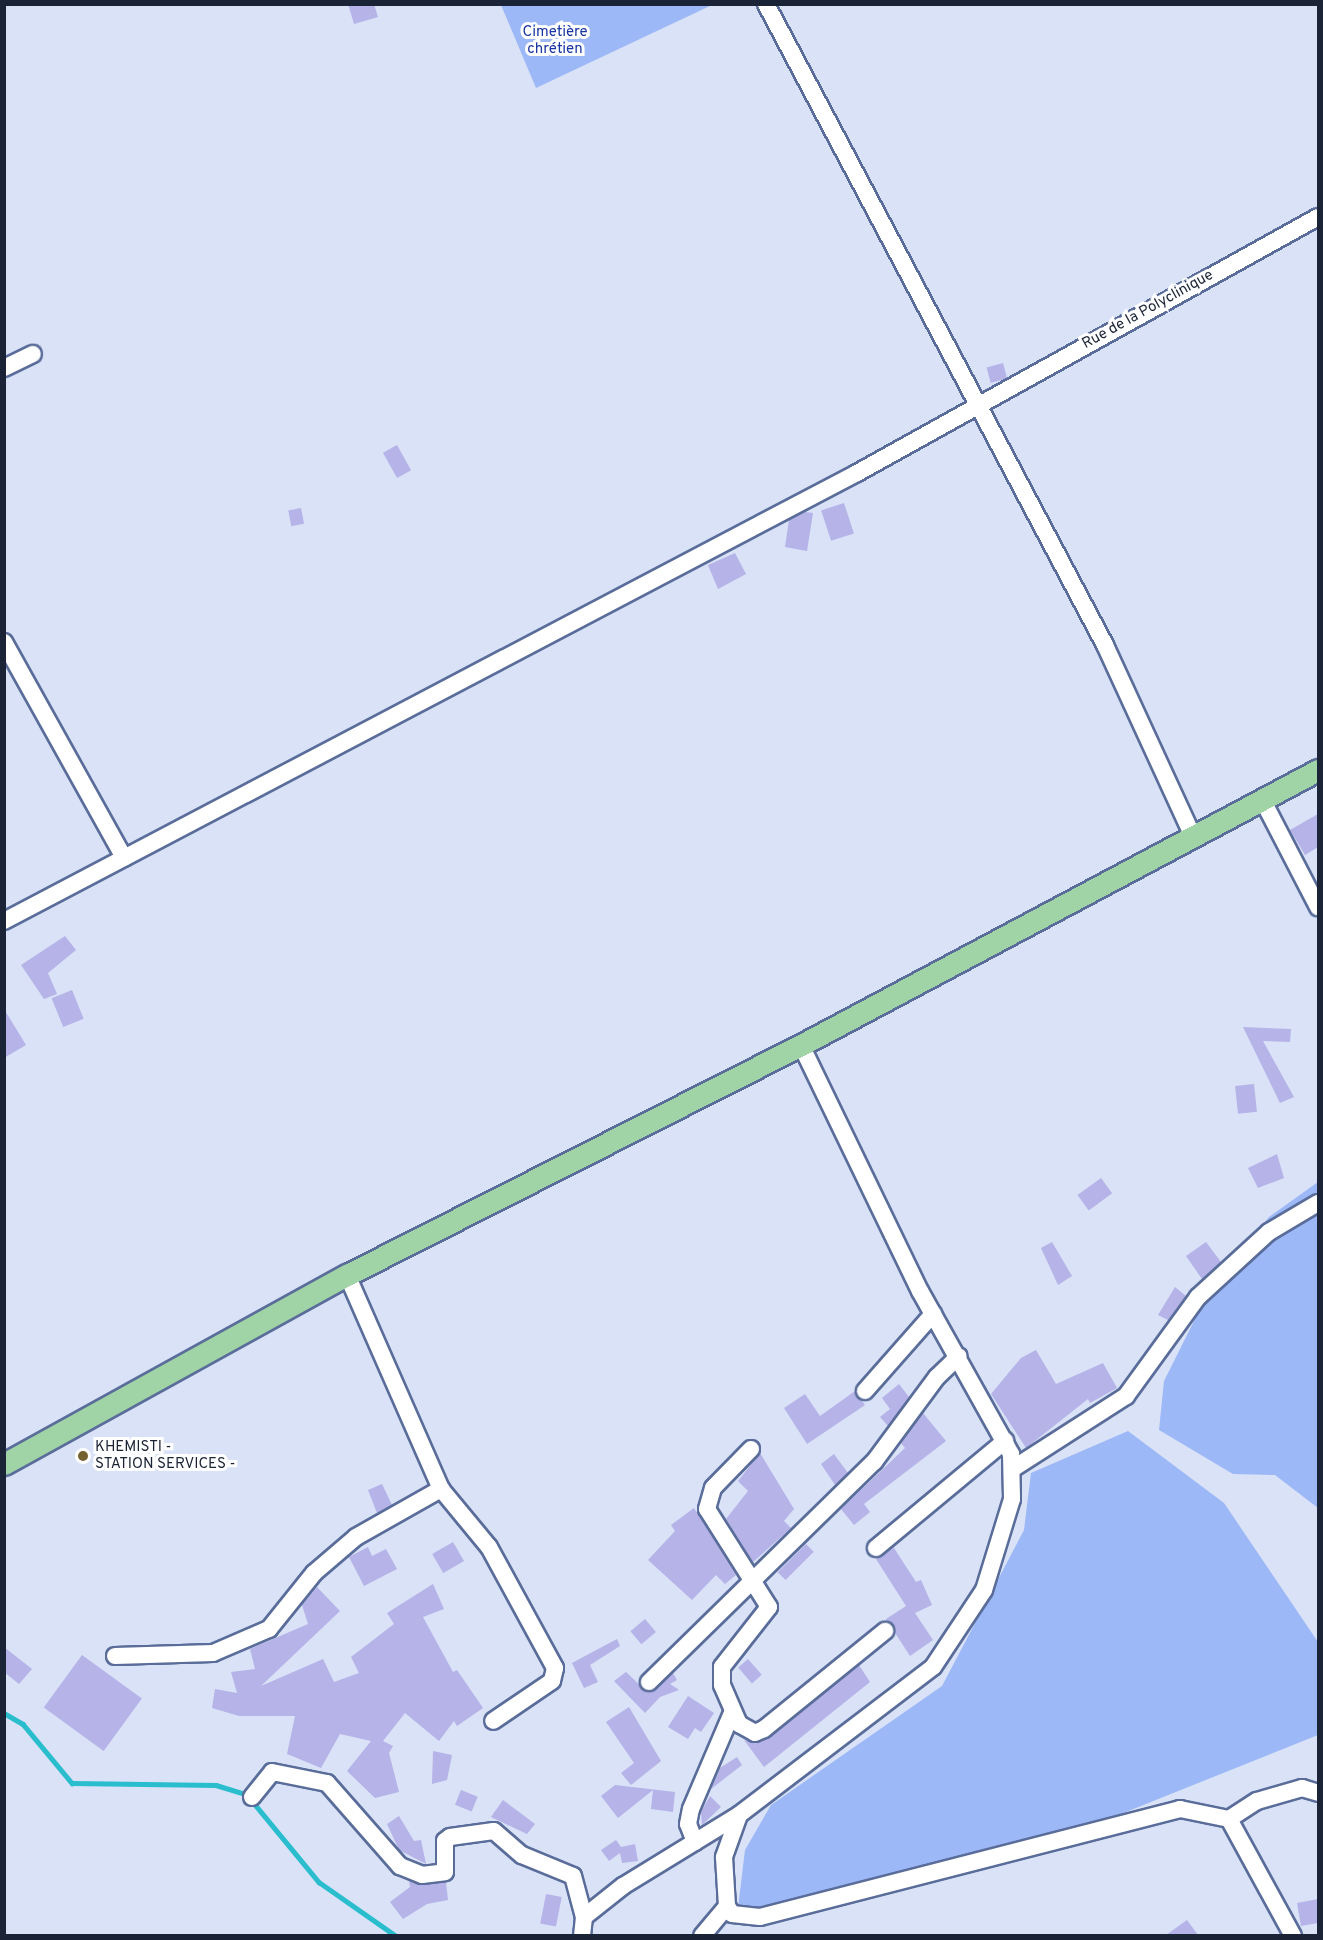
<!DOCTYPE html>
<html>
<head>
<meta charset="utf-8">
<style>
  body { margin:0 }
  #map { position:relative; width:1323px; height:1940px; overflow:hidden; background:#d9e2f7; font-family:Overpass,sans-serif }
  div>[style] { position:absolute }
  .green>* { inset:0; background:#9db8f7 }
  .stream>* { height:4.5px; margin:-2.25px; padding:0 2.25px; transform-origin:2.25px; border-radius:2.25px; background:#2abdcd }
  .building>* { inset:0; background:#b5b3e7; transform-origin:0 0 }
  .roads { filter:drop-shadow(2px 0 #5a6d9a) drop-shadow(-2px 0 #5a6d9a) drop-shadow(0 2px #5a6d9a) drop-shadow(0 -2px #5a6d9a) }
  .minor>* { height:16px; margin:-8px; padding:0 8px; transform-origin:8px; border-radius:8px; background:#fff }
  .major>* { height:21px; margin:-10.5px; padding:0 10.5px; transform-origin:10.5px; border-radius:10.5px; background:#a0d3a6 }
  .dots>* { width:16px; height:16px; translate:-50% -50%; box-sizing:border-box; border:3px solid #fff; border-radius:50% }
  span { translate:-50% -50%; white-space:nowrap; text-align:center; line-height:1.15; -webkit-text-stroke:6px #fff; paint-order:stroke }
  .park-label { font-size:15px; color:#1935a1 }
  .street-label { font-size:15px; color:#1b2336 }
  .poi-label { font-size:15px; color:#1b2336 }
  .left { translate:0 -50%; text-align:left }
  .frame { position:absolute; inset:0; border:6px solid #1b2336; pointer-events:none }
</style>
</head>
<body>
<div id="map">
  <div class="green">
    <i style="clip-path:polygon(501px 5px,712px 5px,536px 88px)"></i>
    <i style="clip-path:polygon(1318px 1182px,1318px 1508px,1275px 1475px,1233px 1474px,1159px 1430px,1164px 1381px,1208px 1293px,1269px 1217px)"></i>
    <i style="clip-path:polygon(1128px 1431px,1224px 1503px,1318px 1642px,1318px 1735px,1121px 1814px,737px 1916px,745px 1850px,771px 1805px,942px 1686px,1024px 1530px,1031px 1473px)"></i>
  </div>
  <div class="stream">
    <i style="left:4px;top:1713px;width:22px;rotate:30deg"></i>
    <i style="left:23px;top:1724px;width:77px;rotate:50.3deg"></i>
    <i style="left:72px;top:1783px;width:144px;rotate:0.8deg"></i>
    <i style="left:216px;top:1785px;width:34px;rotate:17deg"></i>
    <i style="left:253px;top:1802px;width:104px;rotate:50.5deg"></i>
    <i style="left:319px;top:1882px;width:94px;rotate:35deg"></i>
  </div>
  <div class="building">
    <i style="clip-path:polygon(348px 4px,374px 4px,378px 17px,354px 24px)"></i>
    <i style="left:1003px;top:363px;width:16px;height:17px;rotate:75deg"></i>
    <i style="left:397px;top:445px;width:29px;height:16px;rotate:61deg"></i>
    <i style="left:844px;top:503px;width:32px;height:24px;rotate:72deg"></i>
    <i style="left:301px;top:508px;width:16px;height:13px;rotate:79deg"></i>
    <i style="clip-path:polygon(805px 512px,813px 513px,807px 551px,785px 547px,789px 520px)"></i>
    <i style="clip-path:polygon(735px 553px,746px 574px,718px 589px,708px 565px)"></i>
    <i style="clip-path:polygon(1318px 814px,1318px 847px,1305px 855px,1290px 830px)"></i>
    <i style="clip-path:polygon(65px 936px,76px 950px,48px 973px,57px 994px,44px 999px,21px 965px)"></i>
    <i style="left:72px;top:990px;width:31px;height:22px;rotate:68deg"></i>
    <i style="clip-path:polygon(4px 1009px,26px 1045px,4px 1058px)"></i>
    <i style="clip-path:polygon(1243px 1027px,1291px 1029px,1290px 1042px,1263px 1041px,1294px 1097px,1280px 1103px)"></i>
    <i style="left:1254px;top:1084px;width:28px;height:19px;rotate:84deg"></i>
    <i style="clip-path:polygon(1277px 1154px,1284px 1178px,1258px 1188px,1248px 1168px)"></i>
    <i style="left:1101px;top:1178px;width:19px;height:29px;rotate:54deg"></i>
    <i style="clip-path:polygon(1052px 1242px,1072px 1276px,1058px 1285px,1041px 1248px)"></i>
    <i style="clip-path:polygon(1206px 1242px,1221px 1262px,1202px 1279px,1186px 1256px)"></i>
    <i style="clip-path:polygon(1175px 1287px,1186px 1296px,1168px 1320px,1158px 1315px)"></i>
    <i style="clip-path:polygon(1036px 1350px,1056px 1384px,1103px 1363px,1117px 1388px,1090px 1403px,1088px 1399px,1026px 1448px,991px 1394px,1021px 1358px)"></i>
    <i style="clip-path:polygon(899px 1384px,909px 1397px,888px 1426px,880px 1417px,890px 1409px,882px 1398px)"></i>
    <i style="clip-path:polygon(855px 1391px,865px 1405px,807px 1444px,784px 1408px,805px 1394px,820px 1416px)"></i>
    <i style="clip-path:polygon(923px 1413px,946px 1441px,864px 1504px,870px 1512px,854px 1525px,841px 1509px,905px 1448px,901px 1443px)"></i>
    <i style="clip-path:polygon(760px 1453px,794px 1509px,784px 1521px,791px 1528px,753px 1562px,726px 1519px,748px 1491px,738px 1481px)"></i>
    <i style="clip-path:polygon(834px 1454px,848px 1473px,835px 1485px,821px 1464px)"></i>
    <i style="clip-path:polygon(382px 1484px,392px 1505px,377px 1513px,368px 1490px)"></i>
    <i style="clip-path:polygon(694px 1508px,736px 1575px,725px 1584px,716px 1575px,692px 1600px,648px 1560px,675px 1531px,671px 1525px)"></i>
    <i style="left:453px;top:1542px;width:22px;height:24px;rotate:60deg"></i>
    <i style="left:806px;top:1544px;width:11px;height:40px;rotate:45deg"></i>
    <i style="clip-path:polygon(368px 1547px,372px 1556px,386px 1549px,397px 1569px,364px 1586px,349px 1557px)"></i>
    <i style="clip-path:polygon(894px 1548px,916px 1582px,921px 1580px,932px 1605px,915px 1613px,933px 1640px,910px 1656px,886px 1619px,906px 1606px,876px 1559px)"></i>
    <i style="clip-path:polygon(433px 1584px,444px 1609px,423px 1617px,453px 1672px,457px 1670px,483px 1708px,457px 1726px,454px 1721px,439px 1741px,405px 1713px,383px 1741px,393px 1746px,389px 1753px,399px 1792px,375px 1798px,347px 1771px,371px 1741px,340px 1734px,321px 1768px,287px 1754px,295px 1716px,239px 1716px,212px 1708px,215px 1689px,237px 1693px,231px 1672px,255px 1669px,250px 1649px,308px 1624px,302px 1605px,317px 1587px,340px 1611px,261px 1686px,323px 1659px,334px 1682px,359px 1673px,351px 1657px,394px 1624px,387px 1613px)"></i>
    <i style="left:645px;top:1619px;width:17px;height:19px;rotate:50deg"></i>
    <i style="clip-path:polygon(617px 1639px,620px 1646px,590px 1665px,598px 1682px,584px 1688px,572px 1663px)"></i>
    <i style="clip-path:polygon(4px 1647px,32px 1669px,19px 1684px,4px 1672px)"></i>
    <i style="left:82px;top:1655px;width:74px;height:65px;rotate:36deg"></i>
    <i style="left:748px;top:1659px;width:21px;height:13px;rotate:49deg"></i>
    <i style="clip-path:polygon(859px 1665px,870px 1682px,764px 1767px,744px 1740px,755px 1743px,770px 1737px)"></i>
    <i style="clip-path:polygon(626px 1672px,647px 1692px,673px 1673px,677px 1680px,670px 1684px,679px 1690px,660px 1697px,645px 1713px,614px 1681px)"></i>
    <i style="clip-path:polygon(688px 1696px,714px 1713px,701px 1732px,695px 1728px,688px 1739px,668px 1727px)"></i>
    <i style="clip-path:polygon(629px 1707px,661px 1761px,631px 1785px,621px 1773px,634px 1763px,606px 1722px)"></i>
    <i style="clip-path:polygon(433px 1751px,452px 1755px,447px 1780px,432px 1784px)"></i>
    <i style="clip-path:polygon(737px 1757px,742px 1765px,711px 1789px,720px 1768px)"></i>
    <i style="clip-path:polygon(615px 1785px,675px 1792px,673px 1812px,651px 1809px,653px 1790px,618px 1818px,601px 1796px)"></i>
    <i style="left:461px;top:1790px;width:18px;height:16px;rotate:22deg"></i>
    <i style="clip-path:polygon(710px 1796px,721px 1807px,702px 1825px,701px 1812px)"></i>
    <i style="clip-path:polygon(503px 1800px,535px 1824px,527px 1834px,491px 1817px)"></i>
    <i style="clip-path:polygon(399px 1816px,414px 1841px,421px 1840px,426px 1864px,399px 1850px,387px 1824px)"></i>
    <i style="clip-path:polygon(616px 1840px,621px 1847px,635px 1844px,638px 1861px,622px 1863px,620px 1853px,609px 1861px,601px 1850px)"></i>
    <i style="clip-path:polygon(409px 1881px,446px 1882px,448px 1900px,427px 1904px,403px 1919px,390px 1902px,410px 1887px)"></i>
    <i style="left:546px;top:1894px;width:16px;height:30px;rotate:11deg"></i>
    <i style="clip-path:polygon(1318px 1899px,1318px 1923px,1301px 1926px,1297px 1903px)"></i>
    <i style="clip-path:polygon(1187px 1920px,1198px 1935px,1166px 1935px)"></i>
  </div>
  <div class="roads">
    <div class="minor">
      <i style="left:766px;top:4px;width:725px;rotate:62.13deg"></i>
      <i style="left:1105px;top:645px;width:210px;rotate:65.3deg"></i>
      <i style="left:4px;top:368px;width:32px;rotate:-26deg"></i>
      <i style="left:4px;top:642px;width:247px;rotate:60.9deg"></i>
      <i style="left:1262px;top:799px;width:122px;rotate:62.6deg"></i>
      <i style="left:4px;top:921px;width:963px;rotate:-27.71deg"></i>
      <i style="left:857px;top:473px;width:527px;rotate:-29.04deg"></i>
      <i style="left:801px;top:1045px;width:273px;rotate:64.2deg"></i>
      <i style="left:920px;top:1291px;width:187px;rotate:60.8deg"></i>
      <i style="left:1011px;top:1454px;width:45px;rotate:88.7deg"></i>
      <i style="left:1012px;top:1499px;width:95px;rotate:107.1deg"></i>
      <i style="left:984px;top:1590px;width:92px;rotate:123.5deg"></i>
      <i style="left:933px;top:1667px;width:244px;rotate:142.7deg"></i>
      <i style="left:739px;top:1815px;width:45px;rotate:109.7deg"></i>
      <i style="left:724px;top:1857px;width:49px;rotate:86.5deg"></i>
      <i style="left:727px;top:1906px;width:9px;rotate:58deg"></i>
      <i style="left:732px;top:1914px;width:28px;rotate:6deg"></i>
      <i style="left:760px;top:1917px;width:434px;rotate:-14.4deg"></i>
      <i style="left:1180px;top:1809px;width:50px;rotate:11.5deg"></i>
      <i style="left:1229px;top:1819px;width:133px;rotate:61.3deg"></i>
      <i style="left:865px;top:1391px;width:103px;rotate:-48.6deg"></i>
      <i style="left:751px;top:1449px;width:54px;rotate:134.3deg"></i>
      <i style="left:713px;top:1488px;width:22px;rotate:106deg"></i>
      <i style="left:707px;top:1509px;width:116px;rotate:57.7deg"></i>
      <i style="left:769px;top:1607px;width:76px;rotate:128.1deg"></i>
      <i style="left:722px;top:1667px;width:18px;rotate:90deg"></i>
      <i style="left:722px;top:1685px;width:43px;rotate:66.4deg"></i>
      <i style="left:739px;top:1724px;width:18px;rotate:29deg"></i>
      <i style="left:755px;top:1733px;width:10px;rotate:-24deg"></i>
      <i style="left:764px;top:1729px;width:156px;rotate:-39deg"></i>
      <i style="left:1014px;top:1468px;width:133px;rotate:-32.7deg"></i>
      <i style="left:1126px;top:1396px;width:122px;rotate:-54deg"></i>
      <i style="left:1198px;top:1297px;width:96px;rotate:-42.5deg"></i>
      <i style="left:1269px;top:1232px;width:57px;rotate:-30.6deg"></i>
      <i style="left:441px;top:1489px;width:75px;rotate:50.4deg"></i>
      <i style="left:489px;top:1547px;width:138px;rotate:61.4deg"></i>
      <i style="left:555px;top:1668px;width:13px;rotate:103deg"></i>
      <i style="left:552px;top:1681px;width:71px;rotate:145.9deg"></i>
      <i style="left:876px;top:1548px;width:168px;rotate:-39.7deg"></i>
      <i style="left:115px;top:1656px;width:98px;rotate:-1.8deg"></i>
      <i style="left:213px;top:1653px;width:61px;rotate:-23.2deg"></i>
      <i style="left:269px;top:1629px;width:72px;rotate:-51.2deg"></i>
      <i style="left:314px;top:1573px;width:55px;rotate:-40.6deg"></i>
      <i style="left:356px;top:1537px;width:98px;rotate:-29.5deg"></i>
      <i style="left:441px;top:1489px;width:234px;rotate:-113.7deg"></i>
      <i style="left:649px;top:1682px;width:315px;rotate:-44.4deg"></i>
      <i style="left:874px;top:1462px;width:106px;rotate:-53.5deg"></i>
      <i style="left:937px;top:1377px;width:30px;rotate:-44deg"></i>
      <i style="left:252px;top:1797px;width:32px;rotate:-51deg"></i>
      <i style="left:272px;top:1772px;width:56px;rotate:11.3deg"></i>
      <i style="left:327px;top:1783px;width:111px;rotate:48.7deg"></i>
      <i style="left:400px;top:1866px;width:24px;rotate:22deg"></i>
      <i style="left:422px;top:1875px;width:23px;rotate:-7deg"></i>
      <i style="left:445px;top:1872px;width:31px;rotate:-90deg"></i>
      <i style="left:445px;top:1841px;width:6px;rotate:-39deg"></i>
      <i style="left:450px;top:1837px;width:44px;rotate:-7.8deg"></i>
      <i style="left:494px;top:1831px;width:37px;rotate:41deg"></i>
      <i style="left:522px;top:1855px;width:55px;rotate:22.4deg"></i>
      <i style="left:573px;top:1876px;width:42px;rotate:75deg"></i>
      <i style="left:1229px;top:1819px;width:33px;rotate:-33deg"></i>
      <i style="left:1257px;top:1801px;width:47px;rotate:-16.1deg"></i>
      <i style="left:1302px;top:1788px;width:17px;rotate:17deg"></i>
      <i style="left:695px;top:1842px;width:19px;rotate:-111deg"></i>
      <i style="left:688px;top:1824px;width:15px;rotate:-79deg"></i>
      <i style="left:691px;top:1809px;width:104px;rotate:-66.9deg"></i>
      <i style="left:582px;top:1936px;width:19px;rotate:-84deg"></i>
      <i style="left:584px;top:1917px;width:50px;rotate:-38.5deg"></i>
      <i style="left:623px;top:1886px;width:136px;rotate:-31.5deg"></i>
      <i style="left:702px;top:1936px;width:39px;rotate:-50deg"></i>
    </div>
    <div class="major">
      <i style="left:4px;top:1464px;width:392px;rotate:-28.9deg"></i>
      <i style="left:347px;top:1275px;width:509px;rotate:-26.87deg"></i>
      <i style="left:801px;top:1045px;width:586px;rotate:-28.01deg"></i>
    </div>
  </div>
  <div class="dots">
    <i style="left:83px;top:1456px;background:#766130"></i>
  </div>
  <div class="park-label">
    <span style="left:555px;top:41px">Cimetière<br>chrétien</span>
  </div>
  <div class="street-label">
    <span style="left:1148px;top:310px;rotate:-29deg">Rue de la Polyclinique</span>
  </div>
  <div class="poi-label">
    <span class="left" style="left:95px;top:1456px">KHEMISTI -<br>STATION SERVICES -</span>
  </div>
  <div class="frame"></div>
</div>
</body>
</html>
